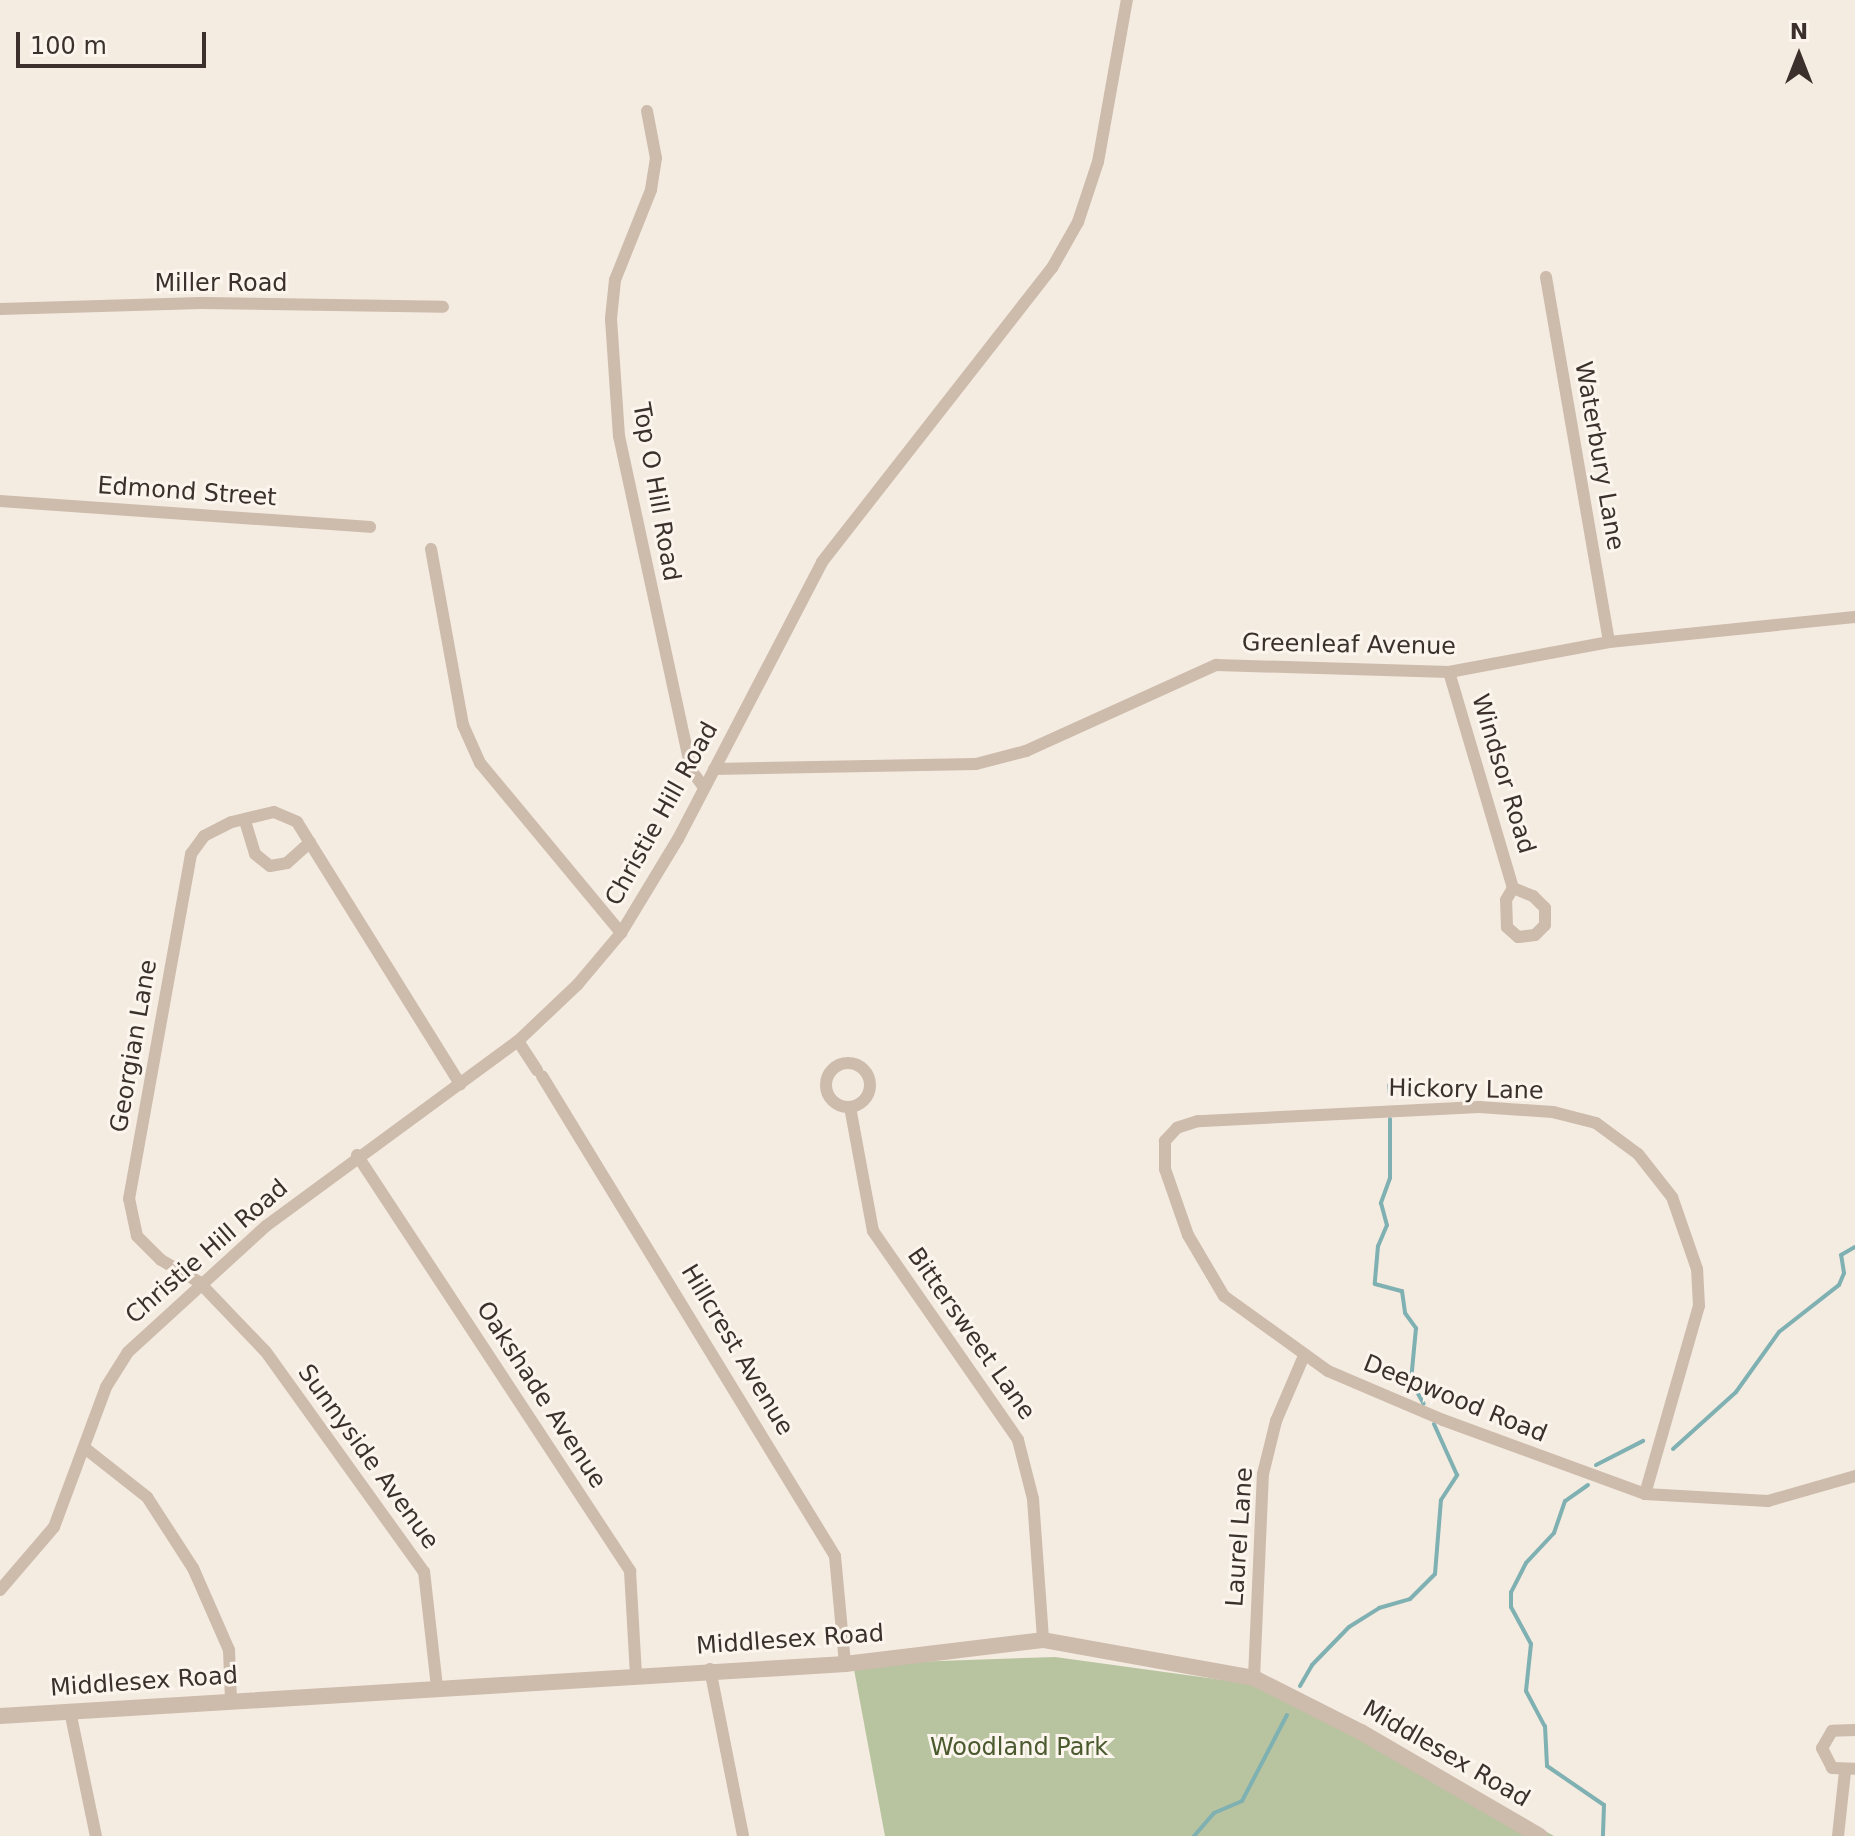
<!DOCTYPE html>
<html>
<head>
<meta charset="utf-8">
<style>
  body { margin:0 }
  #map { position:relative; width:1855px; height:1836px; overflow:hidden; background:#f4ebe1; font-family:"DejaVu Sans",sans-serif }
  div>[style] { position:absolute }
  .green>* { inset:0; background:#b8c4a0 }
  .stream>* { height:4px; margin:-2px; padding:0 2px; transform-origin:2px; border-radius:2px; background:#7fb0b2 }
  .minor>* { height:12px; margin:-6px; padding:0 6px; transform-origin:6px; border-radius:6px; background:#cdbbac }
  .minor>.ring { margin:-6px; padding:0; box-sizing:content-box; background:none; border:12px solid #cdbbac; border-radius:50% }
  .tertiary>* { height:16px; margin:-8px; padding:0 8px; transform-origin:8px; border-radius:8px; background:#cdbbac }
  span { translate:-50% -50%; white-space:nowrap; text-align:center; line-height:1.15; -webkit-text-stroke:6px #fbf5ee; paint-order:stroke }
  .street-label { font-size:24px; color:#3b302b }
  .park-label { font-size:24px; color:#4a5a2e }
  .north { position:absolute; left:1759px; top:16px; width:80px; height:80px; -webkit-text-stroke:6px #fbf5ee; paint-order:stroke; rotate:0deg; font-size:22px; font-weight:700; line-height:32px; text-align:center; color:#3b302b }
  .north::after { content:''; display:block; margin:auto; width:28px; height:36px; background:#3b302b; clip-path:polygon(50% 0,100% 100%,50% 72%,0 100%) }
  .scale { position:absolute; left:16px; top:32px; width:190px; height:36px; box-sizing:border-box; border:4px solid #3b302b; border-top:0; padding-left:10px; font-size:24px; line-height:28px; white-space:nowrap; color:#3b302b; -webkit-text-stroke:6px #fbf5ee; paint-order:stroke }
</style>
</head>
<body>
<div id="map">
  <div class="green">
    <i style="clip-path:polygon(1055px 1657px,1252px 1684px,1369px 1732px,1554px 1836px,885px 1836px,853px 1664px)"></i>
  </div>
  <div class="stream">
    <i style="left:1389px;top:1085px;width:12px;rotate:85deg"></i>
    <i style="left:1390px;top:1119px;width:59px;rotate:90deg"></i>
    <i style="left:1390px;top:1178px;width:27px;rotate:110deg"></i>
    <i style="left:1381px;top:1203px;width:23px;rotate:75deg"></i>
    <i style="left:1387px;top:1225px;width:23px;rotate:113deg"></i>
    <i style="left:1378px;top:1246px;width:38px;rotate:95deg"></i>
    <i style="left:1375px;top:1284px;width:28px;rotate:15deg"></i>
    <i style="left:1402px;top:1291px;width:22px;rotate:82deg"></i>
    <i style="left:1405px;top:1313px;width:19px;rotate:54deg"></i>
    <i style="left:1416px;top:1328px;width:53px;rotate:95.4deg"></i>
    <i style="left:1411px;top:1381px;width:26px;rotate:61deg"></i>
    <i style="left:1673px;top:1449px;width:85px;rotate:-42.1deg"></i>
    <i style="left:1736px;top:1392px;width:74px;rotate:-54.4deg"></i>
    <i style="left:1779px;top:1332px;width:76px;rotate:-38.1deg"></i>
    <i style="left:1839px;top:1285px;width:13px;rotate:-67deg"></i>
    <i style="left:1844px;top:1273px;width:18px;rotate:-99deg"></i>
    <i style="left:1841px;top:1255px;width:16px;rotate:-30deg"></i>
    <i style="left:1596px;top:1465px;width:53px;rotate:-27.1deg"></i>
    <i style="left:1588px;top:1485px;width:28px;rotate:145deg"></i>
    <i style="left:1565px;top:1501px;width:34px;rotate:109deg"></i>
    <i style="left:1554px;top:1533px;width:41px;rotate:133deg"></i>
    <i style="left:1526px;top:1563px;width:33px;rotate:117deg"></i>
    <i style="left:1511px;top:1592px;width:15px;rotate:90deg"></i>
    <i style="left:1511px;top:1607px;width:42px;rotate:61.6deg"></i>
    <i style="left:1531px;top:1644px;width:47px;rotate:96.1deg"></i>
    <i style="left:1526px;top:1691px;width:40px;rotate:62deg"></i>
    <i style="left:1545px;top:1726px;width:40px;rotate:87.1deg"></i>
    <i style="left:1547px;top:1766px;width:69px;rotate:34.4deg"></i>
    <i style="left:1604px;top:1805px;width:31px;rotate:92deg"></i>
    <i style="left:1300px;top:1686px;width:24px;rotate:-60deg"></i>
    <i style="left:1312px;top:1665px;width:53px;rotate:-45.8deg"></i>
    <i style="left:1349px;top:1627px;width:36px;rotate:-32deg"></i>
    <i style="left:1379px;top:1608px;width:32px;rotate:-16deg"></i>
    <i style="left:1410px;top:1599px;width:35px;rotate:-45deg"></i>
    <i style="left:1435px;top:1574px;width:74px;rotate:-85.4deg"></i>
    <i style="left:1441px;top:1500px;width:30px;rotate:-57deg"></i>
    <i style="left:1457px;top:1475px;width:56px;rotate:-114.3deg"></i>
    <i style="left:1194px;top:1836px;width:30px;rotate:-49deg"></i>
    <i style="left:1214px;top:1813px;width:30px;rotate:-23deg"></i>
    <i style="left:1242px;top:1801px;width:97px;rotate:-62.4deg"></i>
  </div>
  <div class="minor">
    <i style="left:647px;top:111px;width:48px;rotate:79.2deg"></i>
    <i style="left:656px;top:158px;width:32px;rotate:99deg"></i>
    <i style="left:651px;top:190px;width:97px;rotate:111.8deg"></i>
    <i style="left:615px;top:280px;width:39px;rotate:96deg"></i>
    <i style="left:611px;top:319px;width:117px;rotate:86.1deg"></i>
    <i style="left:619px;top:436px;width:342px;rotate:77.8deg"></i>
    <i style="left:691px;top:770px;width:21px;rotate:53deg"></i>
    <i style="left:1546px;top:277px;width:370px;rotate:80.2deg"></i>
    <i style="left:0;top:309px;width:201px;rotate:-1.7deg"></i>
    <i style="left:201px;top:303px;width:242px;rotate:0.9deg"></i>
    <i style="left:0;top:501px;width:371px;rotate:4deg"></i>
    <i style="left:431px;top:549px;width:179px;rotate:79.7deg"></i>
    <i style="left:463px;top:725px;width:42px;rotate:65.9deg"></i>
    <i style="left:480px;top:763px;width:221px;rotate:50.3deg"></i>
    <i style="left:1449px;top:672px;width:225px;rotate:73.5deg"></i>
    <i style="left:1513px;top:888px;width:22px;rotate:22deg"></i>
    <i style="left:1533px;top:896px;width:17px;rotate:45deg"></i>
    <i style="left:1545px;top:908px;width:17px;rotate:90deg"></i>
    <i style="left:1545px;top:925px;width:14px;rotate:135deg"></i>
    <i style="left:1535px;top:935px;width:17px;rotate:173deg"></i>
    <i style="left:1518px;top:937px;width:15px;rotate:-138deg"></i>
    <i style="left:1507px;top:927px;width:27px;rotate:-92deg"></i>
    <i style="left:1506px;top:900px;width:14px;rotate:-60deg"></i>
    <i style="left:714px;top:769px;width:262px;rotate:-1.1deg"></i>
    <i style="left:976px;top:764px;width:52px;rotate:-14.6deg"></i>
    <i style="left:1026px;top:751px;width:209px;rotate:-24.4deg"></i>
    <i style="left:1216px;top:665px;width:233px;rotate:1.7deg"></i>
    <i style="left:1449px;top:672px;width:163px;rotate:-10.6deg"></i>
    <i style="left:1609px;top:642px;width:247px;rotate:-5.8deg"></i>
    <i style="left:245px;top:821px;width:34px;rotate:73deg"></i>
    <i style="left:255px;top:854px;width:19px;rotate:39deg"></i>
    <i style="left:270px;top:866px;width:17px;rotate:-10deg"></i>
    <i style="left:287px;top:863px;width:31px;rotate:-42deg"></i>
    <i style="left:518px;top:1041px;width:35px;rotate:57deg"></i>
    <i class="ring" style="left:826px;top:1063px;width:32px;height:32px"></i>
    <i style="left:542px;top:1076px;width:562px;rotate:58.6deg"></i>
    <i style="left:835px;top:1556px;width:108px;rotate:84.7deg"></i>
    <i style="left:850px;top:1107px;width:126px;rotate:79.5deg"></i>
    <i style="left:873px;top:1231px;width:254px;rotate:55.2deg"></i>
    <i style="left:1018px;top:1440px;width:61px;rotate:75.7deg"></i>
    <i style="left:1033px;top:1499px;width:141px;rotate:85.9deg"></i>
    <i style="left:357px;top:1155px;width:498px;rotate:56.7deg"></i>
    <i style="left:630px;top:1571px;width:104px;rotate:86.7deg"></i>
    <i style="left:86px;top:1449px;width:78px;rotate:38.2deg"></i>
    <i style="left:147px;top:1497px;width:85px;rotate:57.1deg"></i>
    <i style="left:193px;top:1568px;width:90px;rotate:66.3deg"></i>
    <i style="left:229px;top:1650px;width:49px;rotate:87.7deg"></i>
    <i style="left:1645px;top:1494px;width:196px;rotate:-74deg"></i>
    <i style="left:1699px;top:1306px;width:37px;rotate:-93deg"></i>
    <i style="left:1697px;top:1269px;width:76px;rotate:-109.1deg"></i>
    <i style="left:1672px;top:1197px;width:55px;rotate:-128.3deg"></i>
    <i style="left:1638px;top:1154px;width:52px;rotate:-143.6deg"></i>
    <i style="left:1596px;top:1123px;width:44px;rotate:-165.7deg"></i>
    <i style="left:1553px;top:1112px;width:74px;rotate:-176.1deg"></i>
    <i style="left:1479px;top:1107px;width:281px;rotate:177.1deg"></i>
    <i style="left:1198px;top:1121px;width:22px;rotate:162deg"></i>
    <i style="left:1177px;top:1128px;width:18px;rotate:133deg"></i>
    <i style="left:1165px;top:1141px;width:28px;rotate:90deg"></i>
    <i style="left:1165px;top:1169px;width:70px;rotate:70.8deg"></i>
    <i style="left:1188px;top:1235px;width:71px;rotate:59.5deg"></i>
    <i style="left:1224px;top:1296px;width:128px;rotate:35.8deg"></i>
    <i style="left:1328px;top:1371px;width:125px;rotate:23.1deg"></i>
    <i style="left:1443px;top:1420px;width:215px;rotate:20.1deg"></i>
    <i style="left:1645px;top:1494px;width:123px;rotate:3.3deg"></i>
    <i style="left:1768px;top:1501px;width:91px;rotate:-16deg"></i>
    <i style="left:0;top:1590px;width:83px;rotate:-49.4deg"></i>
    <i style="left:54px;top:1527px;width:149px;rotate:-69.6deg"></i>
    <i style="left:106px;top:1387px;width:41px;rotate:-57.8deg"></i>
    <i style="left:128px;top:1352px;width:187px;rotate:-42.4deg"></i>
    <i style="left:266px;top:1226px;width:313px;rotate:-36.3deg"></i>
    <i style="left:518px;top:1041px;width:83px;rotate:-43.5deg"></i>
    <i style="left:578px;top:984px;width:67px;rotate:-49.9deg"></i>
    <i style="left:621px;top:933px;width:110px;rotate:-58.8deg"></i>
    <i style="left:678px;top:839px;width:312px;rotate:-62.5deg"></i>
    <i style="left:822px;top:562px;width:373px;rotate:-52deg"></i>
    <i style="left:1052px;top:268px;width:53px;rotate:-60.5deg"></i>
    <i style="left:1078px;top:222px;width:63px;rotate:-71.6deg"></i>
    <i style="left:1098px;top:162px;width:165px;rotate:-79.9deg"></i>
    <i style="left:710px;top:1669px;width:170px;rotate:78.8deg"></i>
    <i style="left:1254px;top:1678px;width:204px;rotate:-87.5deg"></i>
    <i style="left:1263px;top:1474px;width:55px;rotate:-76.2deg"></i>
    <i style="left:1276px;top:1421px;width:69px;rotate:-66.8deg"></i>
    <i style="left:437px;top:1687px;width:116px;rotate:-96.4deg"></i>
    <i style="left:424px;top:1572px;width:272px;rotate:-125.7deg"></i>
    <i style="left:265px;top:1351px;width:95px;rotate:-133.7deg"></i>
    <i style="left:199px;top:1282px;width:44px;rotate:-149.9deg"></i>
    <i style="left:161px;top:1260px;width:34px;rotate:-135deg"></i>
    <i style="left:137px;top:1236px;width:38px;rotate:-102deg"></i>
    <i style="left:129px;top:1199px;width:351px;rotate:-79.8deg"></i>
    <i style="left:191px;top:854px;width:22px;rotate:-54deg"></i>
    <i style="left:204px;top:836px;width:31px;rotate:-27deg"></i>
    <i style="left:232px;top:822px;width:43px;rotate:-13.4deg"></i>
    <i style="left:274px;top:812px;width:25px;rotate:23deg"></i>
    <i style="left:297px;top:822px;width:309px;rotate:58.1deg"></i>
    <i style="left:70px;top:1711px;width:128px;rotate:78.3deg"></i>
    <i style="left:1855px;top:1730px;width:23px;rotate:178deg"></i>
    <i style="left:1832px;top:1731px;width:20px;rotate:120deg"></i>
    <i style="left:1822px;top:1748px;width:22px;rotate:63deg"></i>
    <i style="left:1832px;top:1768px;width:23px;rotate:2deg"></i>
    <i style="left:1838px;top:1836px;width:64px;rotate:-83.8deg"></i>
  </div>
  <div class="tertiary">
    <i style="left:0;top:1716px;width:847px;rotate:-3.52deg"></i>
    <i style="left:845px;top:1664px;width:199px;rotate:-6.9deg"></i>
    <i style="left:1043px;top:1640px;width:214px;rotate:10.2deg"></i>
    <i style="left:1254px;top:1678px;width:120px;rotate:26.8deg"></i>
    <i style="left:1361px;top:1732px;width:207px;rotate:30.2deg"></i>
  </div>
  <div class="street-label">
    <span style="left:221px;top:284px">Miller Road</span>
    <span style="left:1599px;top:456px;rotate:80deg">Waterbury Lane</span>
    <span style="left:187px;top:492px;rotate:4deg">Edmond Street</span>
    <span style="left:656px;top:492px;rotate:80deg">Top O Hill Road</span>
    <span style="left:1349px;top:645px;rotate:1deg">Greenleaf Avenue</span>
    <span style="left:1503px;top:774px;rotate:73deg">Windsor Road</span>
    <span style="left:662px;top:814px;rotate:-61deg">Christie Hill Road</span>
    <span style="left:134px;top:1046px;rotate:-80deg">Georgian Lane</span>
    <span style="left:1466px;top:1090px;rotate:1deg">Hickory Lane</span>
    <span style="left:207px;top:1252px;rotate:-41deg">Christie Hill Road</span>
    <span style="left:971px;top:1334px;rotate:55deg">Bittersweet Lane</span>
    <span style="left:737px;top:1350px;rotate:59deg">Hillcrest Avenue</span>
    <span style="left:541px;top:1395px;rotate:57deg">Oakshade Avenue</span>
    <span style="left:1455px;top:1399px;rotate:22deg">Deepwood Road</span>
    <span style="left:368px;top:1457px;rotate:54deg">Sunnyside Avenue</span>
    <span style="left:1240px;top:1537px;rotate:-86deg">Laurel Lane</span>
    <span style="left:790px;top:1640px;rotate:-4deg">Middlesex Road</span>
    <span style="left:144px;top:1682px;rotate:-4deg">Middlesex Road</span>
    <span style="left:1446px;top:1754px;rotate:30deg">Middlesex Road</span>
  </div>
  <div class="park-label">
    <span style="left:1019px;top:1748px">Woodland Park</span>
  </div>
  <div class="north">N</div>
  <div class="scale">100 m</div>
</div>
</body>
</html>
